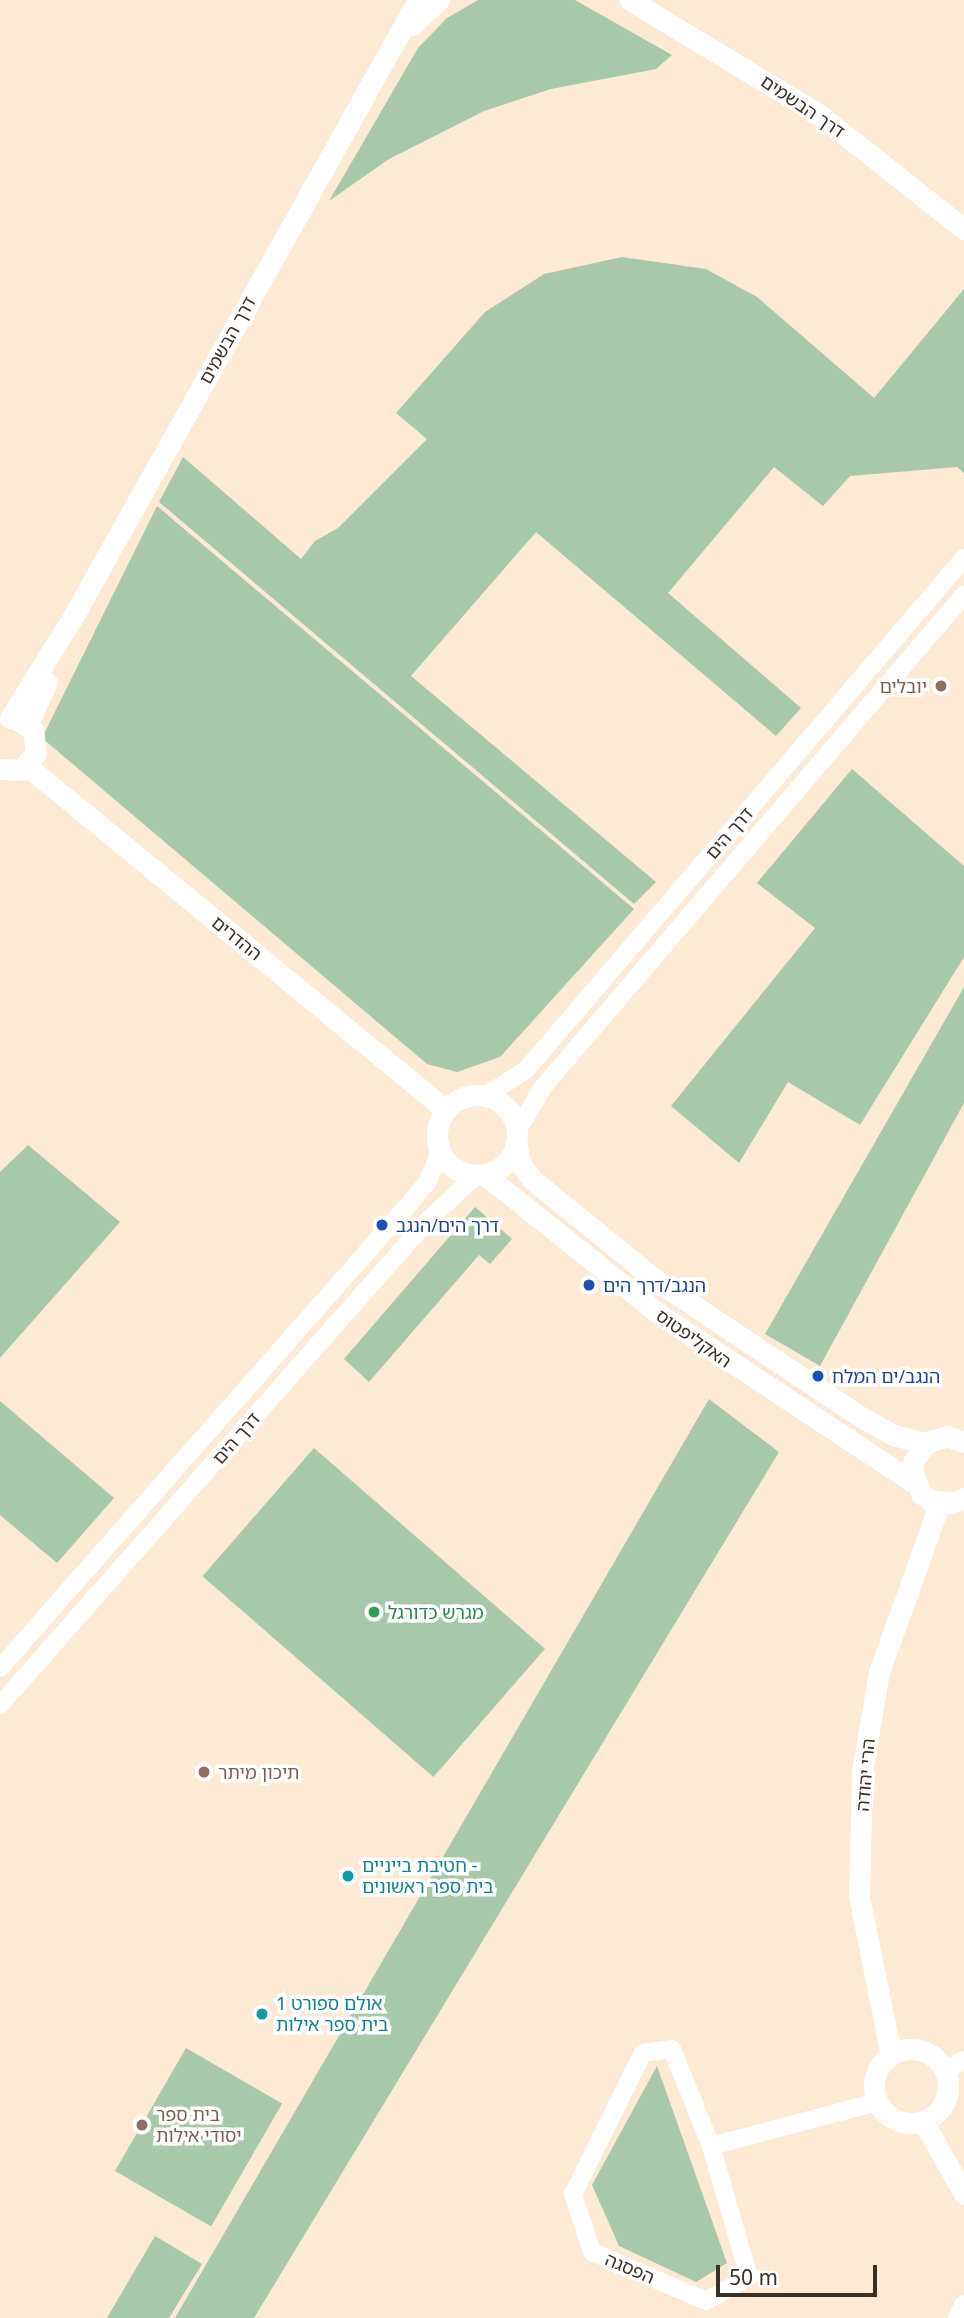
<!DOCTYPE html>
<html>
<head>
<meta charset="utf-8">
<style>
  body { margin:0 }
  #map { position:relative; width:964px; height:2318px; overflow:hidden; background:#fdead4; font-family:Georgia,"Noto Sans Hebrew",serif }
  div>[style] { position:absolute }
  .green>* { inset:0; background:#a7c8a9; transform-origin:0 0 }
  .minor>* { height:18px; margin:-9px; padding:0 9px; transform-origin:9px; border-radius:9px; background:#fff }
  .tertiary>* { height:21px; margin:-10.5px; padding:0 10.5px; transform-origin:10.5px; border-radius:10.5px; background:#fff }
  .tertiary>.ring { margin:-10.5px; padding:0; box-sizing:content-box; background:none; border:21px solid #fff; border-radius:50% }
  .dots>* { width:19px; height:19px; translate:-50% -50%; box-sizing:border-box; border:4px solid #fff; border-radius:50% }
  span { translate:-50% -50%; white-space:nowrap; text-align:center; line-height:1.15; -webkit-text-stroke:7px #fff; paint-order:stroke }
  .street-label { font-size:18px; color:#393025 }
  .education-label { font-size:18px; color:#785e54 }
  .right { translate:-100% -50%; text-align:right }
  .left { translate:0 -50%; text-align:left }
  .transit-label { font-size:18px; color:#164399 }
  .leisure-label { font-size:18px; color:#27864d }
  .culture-label { font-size:18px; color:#0d838f }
  .scale { position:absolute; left:716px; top:2265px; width:161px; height:32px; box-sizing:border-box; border:4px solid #393025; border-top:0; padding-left:9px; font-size:21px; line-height:24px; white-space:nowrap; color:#393025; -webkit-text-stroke:5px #fff; paint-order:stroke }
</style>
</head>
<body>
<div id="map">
  <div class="green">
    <i style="clip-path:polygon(478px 0,575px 0,672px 55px,656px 69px,551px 89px,484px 111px,389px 159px,329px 201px,418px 48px,447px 18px)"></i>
    <i style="clip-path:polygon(622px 257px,706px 269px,757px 297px,874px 398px,964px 289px,964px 473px,957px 467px,850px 476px,823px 506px,774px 467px,668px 593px,801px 708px,776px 736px,536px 532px,411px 676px,656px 882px,634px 904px,159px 502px,183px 457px,301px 559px,315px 541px,338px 528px,427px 439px,396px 413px,485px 312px,544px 274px)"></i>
    <i style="clip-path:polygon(157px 506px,634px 909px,500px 1057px,457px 1072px,427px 1064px,42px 738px)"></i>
    <i style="clip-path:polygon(852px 769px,964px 866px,964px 957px,860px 1125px,788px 1082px,739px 1163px,671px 1106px,815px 928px,757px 883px)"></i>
    <i style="clip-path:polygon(964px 987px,964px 1103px,820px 1366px,765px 1334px)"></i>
    <i style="clip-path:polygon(28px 1145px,120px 1222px,0 1358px,0 1172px)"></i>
    <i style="clip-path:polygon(475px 1207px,512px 1239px,490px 1264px,479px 1255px,369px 1382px,344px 1359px)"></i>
    <i style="clip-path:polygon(709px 1399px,779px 1452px,254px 2318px,175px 2318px)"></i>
    <i style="clip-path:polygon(0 1401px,114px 1498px,57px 1563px,0 1515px)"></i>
    <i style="left:314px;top:1448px;width:306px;height:170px;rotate:41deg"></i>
    <i style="left:186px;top:2048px;width:111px;height:142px;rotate:30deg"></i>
    <i style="clip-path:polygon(657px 2066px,727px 2263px,696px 2282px,619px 2246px,592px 2185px)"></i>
    <i style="clip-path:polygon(155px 2236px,202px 2264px,169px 2318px,107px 2318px)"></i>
  </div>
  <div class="minor">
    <i style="left:485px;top:1096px;width:49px;rotate:-32.4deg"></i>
    <i style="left:526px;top:1070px;width:674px;rotate:-49.45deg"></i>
    <i style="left:517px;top:1131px;width:51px;rotate:-59.4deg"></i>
    <i style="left:543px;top:1087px;width:648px;rotate:-49.45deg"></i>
    <i style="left:0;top:1668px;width:619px;rotate:-48.6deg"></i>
    <i style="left:409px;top:1204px;width:30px;rotate:-50deg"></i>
    <i style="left:428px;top:1181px;width:32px;rotate:-68deg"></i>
    <i style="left:0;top:1705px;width:647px;rotate:-48.57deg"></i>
    <i style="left:428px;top:1220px;width:67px;rotate:-42.6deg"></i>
    <i style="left:672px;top:2049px;width:105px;rotate:68.1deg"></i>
    <i style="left:711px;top:2146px;width:136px;rotate:73.8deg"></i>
    <i style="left:749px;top:2277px;width:49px;rotate:150.8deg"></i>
    <i style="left:706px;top:2301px;width:124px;rotate:-156.7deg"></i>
    <i style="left:592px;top:2252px;width:61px;rotate:-108.1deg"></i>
    <i style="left:573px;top:2194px;width:157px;rotate:-63.6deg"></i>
    <i style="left:643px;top:2053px;width:29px;rotate:-8deg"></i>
    <i style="left:945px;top:2070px;width:21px;rotate:-28deg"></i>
    <i style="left:711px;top:2146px;width:172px;rotate:-14.8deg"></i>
  </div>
  <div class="tertiary">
    <i style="left:630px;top:0;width:222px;rotate:31.2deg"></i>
    <i style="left:820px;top:115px;width:184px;rotate:38.4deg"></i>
    <i style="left:412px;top:25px;width:37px;rotate:-43deg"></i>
    <i style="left:10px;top:718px;width:121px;rotate:-58.1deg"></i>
    <i style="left:74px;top:615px;width:705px;rotate:-60.78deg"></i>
    <i style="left:28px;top:724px;width:46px;rotate:-65.7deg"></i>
    <i style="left:27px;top:766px;width:542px;rotate:39.39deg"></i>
    <i style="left:0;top:769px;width:21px;rotate:3deg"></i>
    <i style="left:21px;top:770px;width:23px;rotate:-49deg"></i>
    <i style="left:36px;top:753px;width:23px;rotate:-97deg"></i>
    <i style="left:33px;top:730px;width:20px;rotate:-147deg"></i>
    <i class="ring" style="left:437px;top:1095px;width:59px;height:59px"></i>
    <i style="left:516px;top:1143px;width:23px;rotate:77deg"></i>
    <i style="left:521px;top:1165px;width:21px;rotate:51deg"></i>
    <i style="left:534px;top:1181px;width:159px;rotate:39.1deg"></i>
    <i style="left:657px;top:1281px;width:245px;rotate:33.7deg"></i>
    <i style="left:861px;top:1417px;width:37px;rotate:29deg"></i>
    <i style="left:893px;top:1435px;width:34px;rotate:14deg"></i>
    <i style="left:484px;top:1174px;width:228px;rotate:38.6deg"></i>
    <i style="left:662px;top:1316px;width:305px;rotate:33.5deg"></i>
    <i style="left:964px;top:1442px;width:18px;rotate:-161deg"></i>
    <i style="left:947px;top:1436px;width:22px;rotate:162deg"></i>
    <i style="left:926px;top:1443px;width:23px;rotate:124deg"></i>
    <i style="left:913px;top:1462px;width:11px;rotate:90deg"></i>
    <i style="left:913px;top:1473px;width:22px;rotate:68deg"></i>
    <i style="left:921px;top:1493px;width:11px;rotate:38deg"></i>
    <i style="left:930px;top:1500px;width:21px;rotate:8deg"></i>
    <i style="left:951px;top:1503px;width:14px;rotate:-21deg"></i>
    <i class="ring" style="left:874px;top:2049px;width:53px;height:53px"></i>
    <i style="left:891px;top:2055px;width:161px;rotate:-101.4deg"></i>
    <i style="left:859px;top:1897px;width:125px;rotate:-88.6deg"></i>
    <i style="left:862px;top:1772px;width:101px;rotate:-80.4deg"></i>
    <i style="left:879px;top:1672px;width:180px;rotate:-70.2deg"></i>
    <i style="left:923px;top:2121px;width:84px;rotate:60.7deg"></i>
    <i style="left:958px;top:2318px;width:14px;rotate:-65deg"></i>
  </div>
  <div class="dots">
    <i style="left:941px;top:686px;background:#8d6e63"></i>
    <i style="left:382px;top:1225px;background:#1a4fb4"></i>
    <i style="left:589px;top:1285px;background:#1a4fb4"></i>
    <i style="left:818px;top:1376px;background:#1a4fb4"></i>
    <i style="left:374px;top:1612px;background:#2e9e5b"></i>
    <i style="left:204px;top:1772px;background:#8d6e63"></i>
    <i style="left:348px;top:1876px;background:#0f9aa8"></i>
    <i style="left:262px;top:2014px;background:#0f9aa8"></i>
    <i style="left:142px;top:2125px;background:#8d6e63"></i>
  </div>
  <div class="street-label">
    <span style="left:803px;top:106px;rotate:34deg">דרך הבשמים</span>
    <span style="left:227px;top:340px;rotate:-61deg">דרך הבשמים</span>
    <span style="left:729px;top:833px;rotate:-49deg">דרך הים</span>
    <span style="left:237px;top:938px;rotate:39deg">ההדרים</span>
    <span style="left:694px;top:1338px;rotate:35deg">האקליפטוס</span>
    <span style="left:236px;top:1438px;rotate:-49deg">דרך הים</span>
    <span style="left:865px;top:1775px;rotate:-85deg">הרי יהודה</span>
    <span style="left:630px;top:2268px;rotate:23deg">הפסגה</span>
  </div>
  <div class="education-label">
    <span class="right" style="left:927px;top:686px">יובלים</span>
    <span class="left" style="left:218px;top:1772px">תיכון מיתר</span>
    <span class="left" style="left:156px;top:2125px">בית ספר<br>יסודי אילות</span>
  </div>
  <div class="transit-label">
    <span class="left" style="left:396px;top:1225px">דרך הים/הנגב</span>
    <span class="left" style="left:603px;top:1285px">הנגב/דרך הים</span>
    <span class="left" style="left:832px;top:1376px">הנגב/ים המלח</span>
  </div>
  <div class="leisure-label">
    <span class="left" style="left:388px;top:1612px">מגרש כדורגל</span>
  </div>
  <div class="culture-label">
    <span class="left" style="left:362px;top:1876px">חטיבת בייניים -<br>בית ספר ראשונים</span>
    <span class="left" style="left:276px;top:2014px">אולם ספורט 1<br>בית ספר אילות</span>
  </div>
  <div class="scale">50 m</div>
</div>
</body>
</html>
